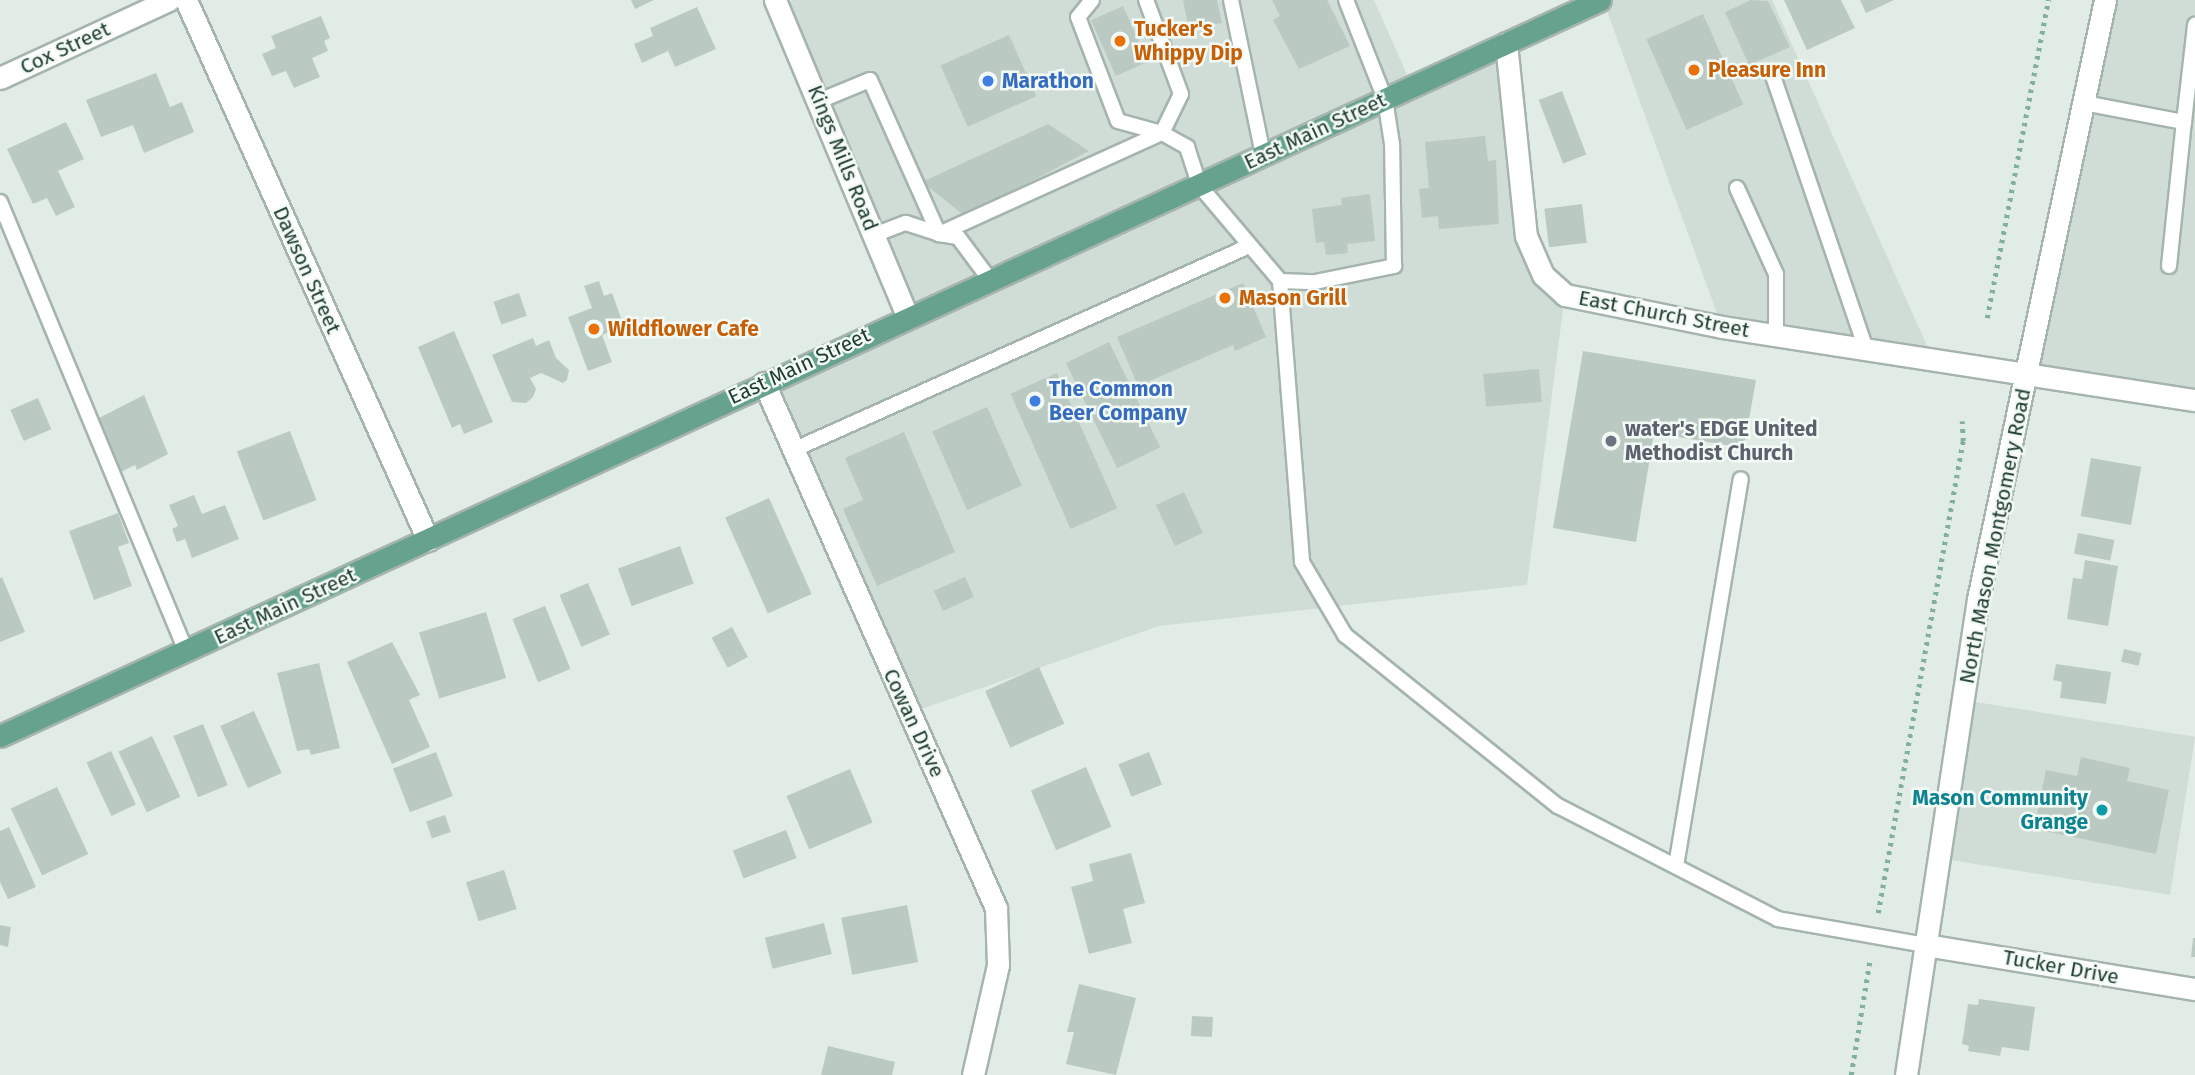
<!DOCTYPE html>
<html>
<head>
<meta charset="utf-8">
<style>
  body { margin:0 }
  #map { position:relative; width:2195px; height:1075px; overflow:hidden; background:#e2ece7; font-family:"Fira Sans",sans-serif }
  div>[style] { position:absolute }
  .built>* { inset:0; background:#d0dcd6; transform-origin:0 0 }
  .building>* { inset:0; background:#bacac2; transform-origin:0 0 }
  .path>* { height:4.5px; margin-top:-2.25px; transform-origin:0; background:repeating-linear-gradient(90deg,#82b09d 0 3.5px,transparent 0 8.5px) }
  .roads { filter:drop-shadow(2px 0 #a5b4ad) drop-shadow(-2px 0 #a5b4ad) drop-shadow(0 2px #a5b4ad) drop-shadow(0 -2px #a5b4ad) }
  .lane>* { height:14px; margin:-7px; padding:0 7px; transform-origin:7px; border-radius:7px; background:#fff }
  .street>* { height:21px; margin:-10.5px; padding:0 10.5px; transform-origin:10.5px; border-radius:10.5px; background:#fff }
  .secondary>* { height:21px; margin:-10.5px; padding:0 10.5px; transform-origin:10.5px; border-radius:10.5px; background:#fff }
  .primary>* { height:21px; margin:-10.5px; padding:0 10.5px; transform-origin:10.5px; border-radius:10.5px; background:#66a28d }
  .dots>* { width:19px; height:19px; translate:-50% -50%; box-sizing:border-box; border:4px solid #f3f9f5; border-radius:50% }
  span { translate:-50% -50%; white-space:nowrap; text-align:center; line-height:1.15; -webkit-text-stroke:5px #f3f9f5; paint-order:stroke }
  .food-label { font-size:21px; color:#c56008; font-weight:700 }
  .left { translate:0 -50%; text-align:left }
  .street-label { font-size:21px; color:#223e33 }
  .shop-label { font-size:21px; color:#366cbe; font-weight:700 }
  .worship-label { font-size:21px; color:#5b616d; font-weight:700 }
  .culture-label { font-size:21px; color:#0d838f; font-weight:700 }
  .right { translate:-100% -50%; text-align:right }
</style>
</head>
<body>
<div id="map">
  <div class="built">
    <i style="clip-path:polygon(793px 0,1374px 0,1412px 86px,1506px 43px,1526px 236px,1565px 295px,1527px 585px,1159px 626px,910px 713px,764px 383px,907px 316px,777px 5px)"></i>
    <i style="clip-path:polygon(1603px 0,1772px 0,1933px 359px,1722px 327px)"></i>
    <i style="clip-path:polygon(2105px 0,2195px 0,2195px 400px,2026px 374px)"></i>
    <i style="left:1963px;top:700px;width:235px;height:160px;rotate:9deg"></i>
  </div>
  <div class="building">
    <i style="clip-path:polygon(631px 0,654px 0,635px 9px)"></i>
    <i style="clip-path:polygon(1183px 0,1217px 0,1222px 23px,1189px 29px)"></i>
    <i style="clip-path:polygon(1272px 0,1327px 0,1350px 46px,1299px 69px,1273px 20px,1280px 16px)"></i>
    <i style="clip-path:polygon(1751px 0,1768px 1px,1790px 47px,1749px 65px,1725px 12px)"></i>
    <i style="clip-path:polygon(1784px 0,1841px 0,1855px 28px,1807px 50px)"></i>
    <i style="clip-path:polygon(1860px 0,1894px 0,1866px 13px)"></i>
    <i style="left:1123px;top:6px;width:61px;height:35px;rotate:66deg"></i>
    <i style="clip-path:polygon(697px 7px,716px 49px,675px 67px,668px 51px,642px 63px,634px 44px,653px 36px,650px 28px)"></i>
    <i style="left:1703px;top:14px;width:99px;height:62px;rotate:66deg"></i>
    <i style="clip-path:polygon(321px 16px,330px 38px,324px 41px,328px 51px,312px 58px,320px 77px,294px 88px,286px 71px,272px 76px,262px 54px,276px 48px,271px 36px)"></i>
    <i style="left:1009px;top:35px;width:67px;height:75px;rotate:66deg"></i>
    <i style="clip-path:polygon(156px 73px,170px 107px,182px 102px,194px 132px,144px 153px,133px 125px,101px 137px,86px 100px)"></i>
    <i style="left:1562px;top:91px;width:68px;height:25px;rotate:69deg"></i>
    <i style="clip-path:polygon(66px 122px,84px 159px,58px 171px,75px 207px,56px 216px,47px 198px,33px 204px,7px 149px)"></i>
    <i style="clip-path:polygon(1048px 124px,1089px 151px,965px 216px,922px 182px)"></i>
    <i style="clip-path:polygon(1485px 136px,1488px 161px,1496px 160px,1499px 224px,1439px 229px,1438px 216px,1422px 218px,1419px 189px,1429px 188px,1425px 142px)"></i>
    <i style="clip-path:polygon(1370px 194px,1375px 241px,1347px 244px,1348px 253px,1326px 255px,1324px 242px,1316px 243px,1312px 209px,1342px 205px,1341px 198px)"></i>
    <i style="left:1582px;top:204px;width:39px;height:38px;rotate:83deg"></i>
    <i style="clip-path:polygon(599px 281px,604px 296px,612px 293px,624px 326px,602px 335px,612px 362px,588px 371px,568px 317px,592px 308px,584px 286px)"></i>
    <i style="clip-path:polygon(1243px 283px,1266px 337px,1235px 351px,1233px 345px,1138px 386px,1117px 337px)"></i>
    <i style="left:519px;top:293px;width:24px;height:27px;rotate:71deg"></i>
    <i style="clip-path:polygon(454px 331px,493px 422px,464px 434px,460px 424px,452px 428px,418px 347px)"></i>
    <i style="clip-path:polygon(533px 338px,536px 346px,549px 340px,556px 358px,569px 370px,567px 380px,563px 383px,541px 373px,530px 378px,536px 389px,533px 397px,526px 403px,512px 402px,492px 355px)"></i>
    <i style="left:1109px;top:342px;width:117px;height:48px;rotate:64deg"></i>
    <i style="clip-path:polygon(1583px 351px,1756px 380px,1744px 448px,1654px 433px,1636px 542px,1553px 528px)"></i>
    <i style="left:1539px;top:369px;width:33px;height:56px;rotate:85deg"></i>
    <i style="left:1057px;top:373px;width:148px;height:51px;rotate:66deg"></i>
    <i style="clip-path:polygon(144px 395px,168px 454px,137px 470px,135px 465px,121px 472px,95px 420px)"></i>
    <i style="left:38px;top:398px;width:34px;height:30px;rotate:67deg"></i>
    <i style="left:987px;top:407px;width:86px;height:60px;rotate:66deg"></i>
    <i style="left:290px;top:431px;width:74px;height:57px;rotate:69deg"></i>
    <i style="clip-path:polygon(904px 432px,955px 552px,877px 586px,843px 509px,863px 500px,845px 458px)"></i>
    <i style="left:2091px;top:458px;width:51px;height:59px;rotate:10deg"></i>
    <i style="left:1184px;top:492px;width:45px;height:31px;rotate:65deg"></i>
    <i style="clip-path:polygon(194px 495px,202px 514px,225px 505px,239px 539px,192px 558px,185px 539px,177px 542px,172px 529px,178px 526px,169px 505px)"></i>
    <i style="left:769px;top:498px;width:105px;height:48px;rotate:66deg"></i>
    <i style="clip-path:polygon(118px 513px,129px 543px,118px 547px,132px 586px,94px 600px,69px 531px)"></i>
    <i style="left:2078px;top:533px;width:37px;height:21px;rotate:11deg"></i>
    <i style="left:680px;top:546px;width:40px;height:66px;rotate:70deg"></i>
    <i style="clip-path:polygon(2085px 560px,2118px 566px,2108px 626px,2067px 619px,2073px 578px,2082px 579px)"></i>
    <i style="clip-path:polygon(2px 577px,25px 632px,0 642px,0 578px)"></i>
    <i style="left:965px;top:577px;width:22px;height:34px;rotate:66deg"></i>
    <i style="left:588px;top:583px;width:56px;height:31px;rotate:67deg"></i>
    <i style="left:545px;top:606px;width:68px;height:35px;rotate:68deg"></i>
    <i style="left:486px;top:612px;width:69px;height:70px;rotate:73deg"></i>
    <i style="left:732px;top:627px;width:34px;height:23px;rotate:62deg"></i>
    <i style="clip-path:polygon(392px 642px,420px 695px,409px 700px,430px 747px,392px 764px,347px 662px)"></i>
    <i style="left:2124px;top:649px;width:18px;height:13px;rotate:13deg"></i>
    <i style="clip-path:polygon(319px 663px,340px 748px,311px 755px,309px 749px,297px 751px,277px 673px)"></i>
    <i style="clip-path:polygon(2056px 664px,2111px 672px,2106px 704px,2060px 698px,2062px 682px,2053px 680px)"></i>
    <i style="left:1039px;top:667px;width:62px;height:59px;rotate:66deg"></i>
    <i style="left:254px;top:711px;width:68px;height:37px;rotate:66deg"></i>
    <i style="left:203px;top:724px;width:66px;height:32px;rotate:68deg"></i>
    <i style="left:152px;top:736px;width:67px;height:37px;rotate:65deg"></i>
    <i style="left:111px;top:751px;width:59px;height:27px;rotate:65deg"></i>
    <i style="left:436px;top:752px;width:47px;height:46px;rotate:69deg"></i>
    <i style="left:1149px;top:752px;width:35px;height:33px;rotate:68deg"></i>
    <i style="clip-path:polygon(2081px 757px,2130px 768px,2127px 781px,2169px 790px,2156px 854px,2034px 829px,2046px 770px,2077px 776px)"></i>
    <i style="left:1086px;top:767px;width:65px;height:60px;rotate:67deg"></i>
    <i style="left:850px;top:769px;width:58px;height:69px;rotate:67deg"></i>
    <i style="left:57px;top:787px;width:74px;height:51px;rotate:65deg"></i>
    <i style="left:445px;top:815px;width:18px;height:20px;rotate:71deg"></i>
    <i style="clip-path:polygon(9px 827px,36px 887px,8px 899px,0 882px,0 831px)"></i>
    <i style="left:786px;top:830px;width:30px;height:57px;rotate:69deg"></i>
    <i style="clip-path:polygon(1131px 853px,1145px 903px,1123px 909px,1132px 943px,1089px 954px,1071px 887px,1093px 881px,1089px 864px)"></i>
    <i style="left:504px;top:870px;width:41px;height:40px;rotate:72deg"></i>
    <i style="left:907px;top:905px;width:58px;height:67px;rotate:79deg"></i>
    <i style="left:824px;top:923px;width:32px;height:61px;rotate:76deg"></i>
    <i style="clip-path:polygon(0 925px,11px 927px,8px 947px,0 945px)"></i>
    <i style="clip-path:polygon(2193px 938px,2195px 938px,2195px 957px,2191px 957px)"></i>
    <i style="clip-path:polygon(1079px 984px,1136px 998px,1116px 1075px,1066px 1064px,1074px 1032px,1067px 1032px)"></i>
    <i style="clip-path:polygon(1979px 999px,2035px 1007px,2029px 1051px,2002px 1047px,2000px 1056px,1968px 1051px,1969px 1046px,1962px 1044px,1968px 1004px,1978px 1005px)"></i>
    <i style="left:1192px;top:1016px;width:21px;height:20px;rotate:3deg"></i>
    <i style="clip-path:polygon(828px 1046px,895px 1062px,892px 1075px,821px 1075px)"></i>
  </div>
  <div class="path">
    <i style="left:1987px;top:318px;width:324px;rotate:-79.1deg"></i>
    <i style="left:1878px;top:913px;width:480px;rotate:-79.8deg"></i>
    <i style="left:1963px;top:441px;width:20px;rotate:-93deg"></i>
    <i style="left:1851px;top:1075px;width:118px;rotate:-80.7deg"></i>
  </div>
  <div class="roads">
    <div class="lane">
      <i style="left:1092px;top:0;width:22px;rotate:129deg"></i>
      <i style="left:1078px;top:17px;width:111px;rotate:69deg"></i>
      <i style="left:1118px;top:121px;width:46px;rotate:15.3deg"></i>
      <i style="left:1162px;top:133px;width:29px;rotate:29deg"></i>
      <i style="left:1187px;top:147px;width:40px;rotate:72deg"></i>
      <i style="left:1199px;top:185px;width:126px;rotate:49.8deg"></i>
      <i style="left:1280px;top:281px;width:282px;rotate:85.5deg"></i>
      <i style="left:1302px;top:562px;width:85px;rotate:59.5deg"></i>
      <i style="left:1345px;top:635px;width:273px;rotate:38.8deg"></i>
      <i style="left:1558px;top:806px;width:247px;rotate:27.2deg"></i>
      <i style="left:1778px;top:919px;width:150px;rotate:10deg"></i>
      <i style="left:1231px;top:0;width:158px;rotate:78.3deg"></i>
      <i style="left:1773px;top:76px;width:288px;rotate:71.2deg"></i>
      <i style="left:819px;top:101px;width:55px;rotate:-22.4deg"></i>
      <i style="left:870px;top:80px;width:169px;rotate:65.9deg"></i>
      <i style="left:939px;top:234px;width:19px;rotate:9deg"></i>
      <i style="left:958px;top:237px;width:54px;rotate:53.3deg"></i>
      <i style="left:2084px;top:103px;width:102px;rotate:10.8deg"></i>
      <i style="left:2184px;top:122px;width:98px;rotate:-83.5deg"></i>
      <i style="left:1737px;top:188px;width:94px;rotate:65.6deg"></i>
      <i style="left:1776px;top:274px;width:61px;rotate:90deg"></i>
      <i style="left:0;top:202px;width:487px;rotate:67.5deg"></i>
      <i style="left:874px;top:235px;width:34px;rotate:-21deg"></i>
      <i style="left:906px;top:223px;width:35px;rotate:18deg"></i>
      <i style="left:939px;top:234px;width:245px;rotate:-24.4deg"></i>
      <i style="left:1162px;top:133px;width:43px;rotate:-64deg"></i>
      <i style="left:1181px;top:94px;width:100px;rotate:-110.4deg"></i>
      <i style="left:2169px;top:266px;width:145px;rotate:-84.1deg"></i>
      <i style="left:1280px;top:281px;width:35px;rotate:2deg"></i>
      <i style="left:1315px;top:282px;width:81px;rotate:-11.4deg"></i>
      <i style="left:1394px;top:266px;width:122px;rotate:-90.9deg"></i>
      <i style="left:1392px;top:144px;width:46px;rotate:-98.8deg"></i>
      <i style="left:1385px;top:99px;width:106px;rotate:-111.5deg"></i>
      <i style="left:793px;top:450px;width:500px;rotate:-24.1deg"></i>
      <i style="left:1676px;top:866px;width:392px;rotate:-80.5deg"></i>
    </div>
    <div class="street">
      <i style="left:186px;top:0;width:592px;rotate:65.86deg"></i>
      <i style="left:1506px;top:43px;width:194px;rotate:84.1deg"></i>
      <i style="left:1526px;top:236px;width:43px;rotate:66.4deg"></i>
      <i style="left:1543px;top:275px;width:30px;rotate:42deg"></i>
      <i style="left:1565px;top:295px;width:160px;rotate:11.5deg"></i>
      <i style="left:1722px;top:327px;width:479px;rotate:8.8deg"></i>
      <i style="left:0;top:78px;width:186px;rotate:-24.8deg"></i>
      <i style="left:764px;top:383px;width:574px;rotate:66.16deg"></i>
      <i style="left:996px;top:908px;width:57px;rotate:88deg"></i>
      <i style="left:998px;top:965px;width:113px;rotate:102.8deg"></i>
      <i style="left:1926px;top:945px;width:273px;rotate:9.3deg"></i>
    </div>
    <div class="secondary">
      <i style="left:775px;top:0;width:342px;rotate:67.3deg"></i>
      <i style="left:1906px;top:1075px;width:481px;rotate:-81.4deg"></i>
      <i style="left:1978px;top:599px;width:612px;rotate:-78.03deg"></i>
    </div>
    <div class="primary">
      <i style="left:0;top:736px;width:1761px;rotate:-24.7deg"></i>
    </div>
  </div>
  <div class="dots">
    <i style="left:1120px;top:41px;background:#e8710a"></i>
    <i style="left:1694px;top:70px;background:#e8710a"></i>
    <i style="left:988px;top:81px;background:#3f7fe0"></i>
    <i style="left:1225px;top:298px;background:#e8710a"></i>
    <i style="left:594px;top:329px;background:#e8710a"></i>
    <i style="left:1035px;top:401px;background:#3f7fe0"></i>
    <i style="left:1611px;top:441px;background:#6b7280"></i>
    <i style="left:2102px;top:810px;background:#0f9aa8"></i>
  </div>
  <div class="food-label">
    <span class="left" style="left:1134px;top:41px">Tucker's<br>Whippy Dip</span>
    <span class="left" style="left:1708px;top:70px">Pleasure Inn</span>
    <span class="left" style="left:1239px;top:298px">Mason Grill</span>
    <span class="left" style="left:608px;top:329px">Wildflower Cafe</span>
  </div>
  <div class="street-label">
    <span style="left:65px;top:48px;rotate:-25deg">Cox Street</span>
    <span style="left:1315px;top:131px;rotate:-25deg">East Main Street</span>
    <span style="left:843px;top:158px;rotate:68deg">Kings Mills Road</span>
    <span style="left:307px;top:270px;rotate:66deg">Dawson Street</span>
    <span style="left:1664px;top:314px;rotate:11deg">East Church Street</span>
    <span style="left:799px;top:366px;rotate:-25deg">East Main Street</span>
    <span style="left:1995px;top:536px;rotate:-79deg">North Mason Montgomery Road</span>
    <span style="left:285px;top:606px;rotate:-25deg">East Main Street</span>
    <span style="left:914px;top:723px;rotate:65deg">Cowan Drive</span>
    <span style="left:2061px;top:967px;rotate:10deg">Tucker Drive</span>
  </div>
  <div class="shop-label">
    <span class="left" style="left:1002px;top:81px">Marathon</span>
    <span class="left" style="left:1049px;top:401px">The Common<br>Beer Company</span>
  </div>
  <div class="worship-label">
    <span class="left" style="left:1625px;top:441px">water's EDGE United<br>Methodist Church</span>
  </div>
  <div class="culture-label">
    <span class="right" style="left:2088px;top:810px">Mason Community<br>Grange</span>
  </div>
</div>
</body>
</html>
